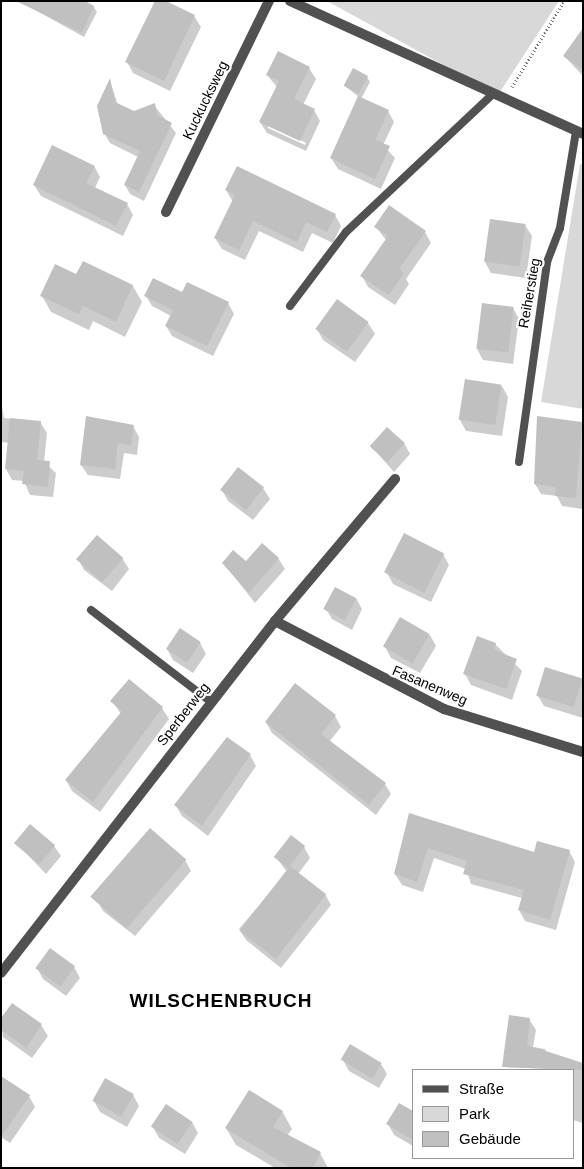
<!DOCTYPE html>
<html>
<head>
<meta charset="utf-8">
<style>
  body { margin:0 }
  #map { position:relative; width:584px; height:1169px; overflow:hidden; background:#fff; font-family:Arial,sans-serif }
  div>[style] { position:absolute }
  .green>* { inset:0; background:#d8d8d8 }
  .shadow>* { inset:0; background:#0003 }
  .building>* { inset:0; background:#c0c0c0; transform-origin:0 0 }
  .path>* { height:3px; margin-top:-1.5px; transform-origin:0; background:repeating-linear-gradient(90deg,#737373 0 1px,transparent 0 3.5px) }
  .lane>* { height:8px; margin:-4px; padding:0 4px; transform-origin:4px; border-radius:4px; background:#515151 }
  .street>* { height:10px; margin:-5px; padding:0 5px; transform-origin:5px; border-radius:5px; background:#515151 }
  span { translate:-50% -50%; white-space:nowrap; text-align:center; line-height:1.15; -webkit-text-stroke:4.5px #fff; paint-order:stroke }
  .street-label { font-size:14px; color:#000 }
  .district-label { font-size:19px; color:#000; font-weight:700; letter-spacing:1px }
  .frame { position:absolute; inset:0; border:2px solid #000; pointer-events:none }
  .legend { position:absolute; left:412px; top:1069px; width:162px; height:90px; box-sizing:border-box; background:#fff; border:1px solid #999; margin:0; padding:6px 9px; list-style:none; font-size:15px; color:#000 }
  .legend li { display:flex; align-items:center; gap:10px; height:25px }
  .legend b { width:25px; border:1px solid #999 }
</style>
</head>
<body>
<div id="map">
  <div class="green">
    <i style="clip-path:polygon(327px 1px,559px 1px,498px 95px)"></i>
    <i style="clip-path:polygon(580px 164px,583px 165px,583px 409px,541px 402px)"></i>
  </div>
  <div class="shadow">
    <i style="clip-path:polygon(94px 7px,97px 12px,84px 37px,37px 11px)"></i>
    <i style="clip-path:polygon(194px 16px,201px 27px,170px 91px,133px 73px,127px 62px)"></i>
    <i style="clip-path:polygon(583px 31px,583px 76px,564px 56px)"></i>
    <i style="clip-path:polygon(evenodd,309px 68px,316px 79px,303px 105px,314px 110px,320px 121px,306px 151px,267px 133px,260px 122px,277px 87px,267px 75px,309px 68px,268px 125px,306px 143px,305px 145px,268px 128px,268px 125px)"></i>
    <i style="clip-path:polygon(367px 77px,370px 82px,361px 99px,388px 111px,394px 122px,383px 145px,395px 158px,381px 189px,338px 169px,331px 158px,359px 97px,345px 86px)"></i>
    <i style="clip-path:polygon(110px 81px,118px 105px,134px 113px,154px 105px,176px 133px,144px 201px,130px 194px,125px 185px,138px 157px,110px 143px,104px 133px)"></i>
    <i style="clip-path:polygon(94px 166px,100px 177px,95px 188px,127px 204px,133px 215px,123px 236px,41px 196px,34px 185px)"></i>
    <i style="clip-path:polygon(226px 190px,335px 215px,341px 226px,333px 243px,312px 233px,303px 252px,259px 231px,245px 260px,222px 249px,215px 238px,233px 202px)"></i>
    <i style="clip-path:polygon(525px 225px,532px 236px,526px 278px,491px 273px,485px 262px)"></i>
    <i style="clip-path:polygon(376px 227px,425px 232px,431px 243px,406px 279px,409px 284px,395px 305px,368px 287px,362px 276px,386px 240px)"></i>
    <i style="clip-path:polygon(83px 262px,133px 286px,142px 302px,125px 337px,93px 321px,89px 330px,51px 312px,42px 296px,77px 276px)"></i>
    <i style="clip-path:polygon(182px 293px,228px 303px,234px 314px,213px 356px,172px 336px,166px 326px,171px 316px,152px 306px,146px 296px)"></i>
    <i style="clip-path:polygon(337px 301px,368px 323px,375px 334px,355px 362px,323px 340px,317px 329px)"></i>
    <i style="clip-path:polygon(513px 308px,519px 319px,513px 364px,483px 360px,477px 349px)"></i>
    <i style="clip-path:polygon(502px 386px,508px 397px,502px 436px,466px 431px,460px 420px)"></i>
    <i style="clip-path:polygon(1px 402px,4px 418px,40px 422px,47px 433px,44px 462px,56px 473px,53px 497px,30px 495px,24px 481px,12px 480px,6px 469px,9px 443px,1px 442px)"></i>
    <i style="clip-path:polygon(581px 423px,583px 426px,582px 509px,562px 506px,557px 496px,541px 494px,535px 484px)"></i>
    <i style="clip-path:polygon(133px 426px,139px 437px,137px 455px,124px 453px,120px 479px,88px 475px,81px 465px)"></i>
    <i style="clip-path:polygon(404px 443px,410px 454px,394px 472px,371px 446px)"></i>
    <i style="clip-path:polygon(238px 469px,263px 488px,270px 499px,253px 520px,228px 501px,222px 490px)"></i>
    <i style="clip-path:polygon(443px 554px,449px 565px,431px 602px,393px 584px,387px 573px)"></i>
    <i style="clip-path:polygon(122px 558px,129px 569px,112px 591px,84px 570px,78px 559px)"></i>
    <i style="clip-path:polygon(278px 558px,285px 569px,255px 603px,224px 564px)"></i>
    <i style="clip-path:polygon(356px 598px,362px 609px,352px 630px,332px 619px,326px 609px)"></i>
    <i style="clip-path:polygon(430px 635px,436px 646px,420px 673px,391px 658px,385px 647px)"></i>
    <i style="clip-path:polygon(200px 643px,206px 654px,193px 673px,173px 660px,167px 649px)"></i>
    <i style="clip-path:polygon(495px 644px,522px 671px,512px 700px,471px 685px,465px 674px)"></i>
    <i style="clip-path:polygon(546px 668px,583px 679px,583px 718px,544px 706px,538px 696px)"></i>
    <i style="clip-path:polygon(112px 701px,162px 708px,169px 719px,100px 812px,72px 791px,66px 780px,121px 714px)"></i>
    <i style="clip-path:polygon(335px 716px,341px 727px,329px 742px,385px 784px,391px 794px,376px 815px,272px 733px,266px 722px)"></i>
    <i style="clip-path:polygon(250px 755px,256px 766px,208px 836px,182px 816px,176px 806px)"></i>
    <i style="clip-path:polygon(410px 815px,535px 853px,569px 851px,575px 862px,556px 930px,525px 921px,519px 910px,522px 898px,471px 884px,466px 869px,434px 858px,423px 892px,402px 885px,395px 874px)"></i>
    <i style="clip-path:polygon(16px 843px,54px 846px,61px 856px,46px 874px)"></i>
    <i style="clip-path:polygon(304px 847px,310px 858px,298px 874px,325px 894px,331px 905px,281px 968px,246px 940px,239px 929px,287px 872px,276px 857px)"></i>
    <i style="clip-path:polygon(185px 860px,191px 871px,135px 936px,103px 911px,97px 900px)"></i>
    <i style="clip-path:polygon(74px 967px,80px 978px,66px 996px,43px 979px,37px 968px)"></i>
    <i style="clip-path:polygon(529px 1019px,536px 1030px,533px 1047px,545px 1049px,549px 1057px,583px 1064px,583px 1123px,573px 1120px,573px 1070px,504px 1067px)"></i>
    <i style="clip-path:polygon(1px 1021px,41px 1025px,48px 1036px,32px 1058px,3px 1037px)"></i>
    <i style="clip-path:polygon(343px 1060px,381px 1064px,387px 1074px,379px 1088px,349px 1071px)"></i>
    <i style="clip-path:polygon(1px 1087px,29px 1096px,35px 1107px,10px 1143px,1px 1137px)"></i>
    <i style="clip-path:polygon(133px 1095px,139px 1106px,127px 1127px,100px 1112px,94px 1101px)"></i>
    <i style="clip-path:polygon(282px 1111px,292px 1129px,287px 1136px,320px 1153px,328px 1168px,275px 1168px,236px 1145px,226px 1128px)"></i>
    <i style="clip-path:polygon(413px 1113px,413px 1146px,394px 1135px,388px 1124px)"></i>
    <i style="clip-path:polygon(192px 1122px,198px 1133px,185px 1154px,159px 1138px,153px 1127px)"></i>
  </div>
  <div class="building">
    <i style="clip-path:polygon(16px 1px,85px 1px,94px 6px,82px 33px)"></i>
    <i style="clip-path:polygon(155px 1px,166px 1px,195px 15px,164px 81px,125px 62px)"></i>
    <i style="clip-path:polygon(583px 28px,583px 70px,563px 56px)"></i>
    <i style="clip-path:polygon(278px 51px,310px 67px,294px 99px,315px 109px,300px 141px,259px 122px,279px 81px,266px 75px)"></i>
    <i style="left:353px;top:68px;width:17px;height:20px;rotate:28deg"></i>
    <i style="clip-path:polygon(110px 78px,115px 102px,134px 111px,155px 103px,157px 115px,172px 123px,139px 192px,124px 185px,140px 151px,103px 134px,97px 106px)"></i>
    <i style="clip-path:polygon(358px 96px,389px 110px,375px 140px,390px 146px,375px 179px,330px 158px)"></i>
    <i style="clip-path:polygon(52px 145px,95px 166px,86px 183px,128px 203px,116px 226px,33px 185px)"></i>
    <i style="clip-path:polygon(237px 166px,336px 214px,327px 232px,306px 222px,297px 242px,253px 221px,239px 250px,214px 238px,235px 195px,225px 190px)"></i>
    <i style="clip-path:polygon(389px 205px,426px 231px,399px 269px,404px 273px,389px 295px,360px 276px,388px 236px,374px 227px)"></i>
    <i style="left:490px;top:219px;width:36px;height:43px;rotate:8deg"></i>
    <i style="clip-path:polygon(83px 261px,133px 285px,116px 322px,83px 306px,79px 314px,40px 296px,55px 264px,76px 274px)"></i>
    <i style="clip-path:polygon(153px 278px,182px 292px,187px 282px,229px 302px,207px 346px,165px 326px,173px 310px,144px 296px)"></i>
    <i style="left:337px;top:299px;width:39px;height:37px;rotate:36deg"></i>
    <i style="left:482px;top:303px;width:32px;height:46px;rotate:7deg"></i>
    <i style="left:465px;top:379px;width:37px;height:41px;rotate:9deg"></i>
    <i style="clip-path:polygon(86px 416px,134px 425px,131px 445px,118px 443px,115px 469px,80px 465px)"></i>
    <i style="clip-path:polygon(537px 416px,582px 422px,576px 498px,555px 496px,556px 487px,534px 484px)"></i>
    <i style="clip-path:polygon(10px 418px,41px 421px,37px 460px,50px 461px,48px 487px,22px 484px,24px 471px,5px 469px)"></i>
    <i style="left:387px;top:427px;width:24px;height:26px;rotate:42deg"></i>
    <i style="left:238px;top:467px;width:33px;height:29px;rotate:38deg"></i>
    <i style="left:404px;top:533px;width:45px;height:44px;rotate:27deg"></i>
    <i style="left:97px;top:535px;width:35px;height:32px;rotate:41deg"></i>
    <i style="clip-path:polygon(262px 543px,279px 558px,249px 593px,222px 563px,233px 550px,246px 561px)"></i>
    <i style="left:335px;top:587px;width:24px;height:25px;rotate:28deg"></i>
    <i style="left:400px;top:617px;width:34px;height:34px;rotate:30deg"></i>
    <i style="left:180px;top:628px;width:25px;height:25px;rotate:34deg"></i>
    <i style="clip-path:polygon(477px 636px,496px 643px,494px 650px,517px 659px,506px 689px,463px 674px)"></i>
    <i style="left:545px;top:667px;width:39px;height:30px;rotate:17deg"></i>
    <i style="clip-path:polygon(129px 679px,163px 707px,93px 802px,65px 780px,122px 711px,110px 701px)"></i>
    <i style="clip-path:polygon(295px 683px,336px 715px,321px 734px,386px 783px,369px 805px,265px 722px)"></i>
    <i style="clip-path:polygon(227px 737px,251px 754px,202px 826px,174px 805px)"></i>
    <i style="clip-path:polygon(409px 813px,534px 852px,537px 841px,570px 850px,550px 920px,518px 910px,524px 890px,463px 874px,467px 861px,428px 848px,417px 882px,394px 874px)"></i>
    <i style="left:30px;top:824px;width:33px;height:25px;rotate:40deg"></i>
    <i style="left:150px;top:828px;width:48px;height:91px;rotate:41deg"></i>
    <i style="left:291px;top:835px;width:18px;height:28px;rotate:38deg"></i>
    <i style="left:290px;top:866px;width:46px;height:82px;rotate:38deg"></i>
    <i style="left:50px;top:948px;width:31px;height:25px;rotate:36deg"></i>
    <i style="clip-path:polygon(12px 1003px,42px 1024px,26px 1048px,1px 1030px,1px 1018px)"></i>
    <i style="clip-path:polygon(509px 1015px,530px 1018px,527px 1045px,583px 1063px,583px 1070px,502px 1067px)"></i>
    <i style="left:350px;top:1044px;width:37px;height:18px;rotate:31deg"></i>
    <i style="clip-path:polygon(1px 1076px,30px 1095px,1px 1137px)"></i>
    <i style="left:105px;top:1078px;width:33px;height:26px;rotate:29deg"></i>
    <i style="clip-path:polygon(249px 1090px,283px 1111px,273px 1127px,321px 1152px,313px 1168px,291px 1168px,225px 1128px)"></i>
    <i style="clip-path:polygon(399px 1103px,413px 1111px,413px 1140px,386px 1124px)"></i>
    <i style="left:166px;top:1104px;width:32px;height:27px;rotate:34deg"></i>
  </div>
  <div class="path">
    <i style="left:512px;top:87px;width:100px;rotate:-58.8deg"></i>
  </div>
  <div class="lane">
    <i style="left:290px;top:306px;width:93px;rotate:-52.9deg"></i>
    <i style="left:346px;top:232px;width:203px;rotate:-43.2deg"></i>
    <i style="left:519px;top:462px;width:202px;rotate:-82deg"></i>
    <i style="left:547px;top:262px;width:36px;rotate:-69deg"></i>
    <i style="left:560px;top:228px;width:98px;rotate:-80.6deg"></i>
    <i style="left:91px;top:610px;width:151px;rotate:37.5deg"></i>
  </div>
  <div class="street">
    <i style="left:290px;top:1px;width:322px;rotate:24.4deg"></i>
    <i style="left:166px;top:212px;width:235px;rotate:-64deg"></i>
    <i style="left:275px;top:621px;width:191px;rotate:27.5deg"></i>
    <i style="left:444px;top:709px;width:145px;rotate:17.2deg"></i>
    <i style="left:1px;top:973px;width:446px;rotate:-52.1deg"></i>
    <i style="left:275px;top:621px;width:186px;rotate:-49.8deg"></i>
  </div>
  <div class="street-label">
    <span style="left:205px;top:100px;rotate:-64deg">Kuckucksweg</span>
    <span style="left:529px;top:293px;rotate:-80deg">Reiherstieg</span>
    <span style="left:430px;top:685px;rotate:23deg">Fasanenweg</span>
    <span style="left:183px;top:714px;rotate:-52deg">Sperberweg</span>
  </div>
  <div class="district-label">
    <span style="left:221px;top:1001px">WILSCHENBRUCH</span>
  </div>
  <div class="frame"></div>
  <ul class="legend">
  <li><b style="height:6px;background:#515151"></b>Straße</li>
  <li><b style="height:14px;background:#d8d8d8"></b>Park</li>
  <li><b style="height:14px;background:#c0c0c0"></b>Gebäude</li>
  </ul>
</div>
</body>
</html>
